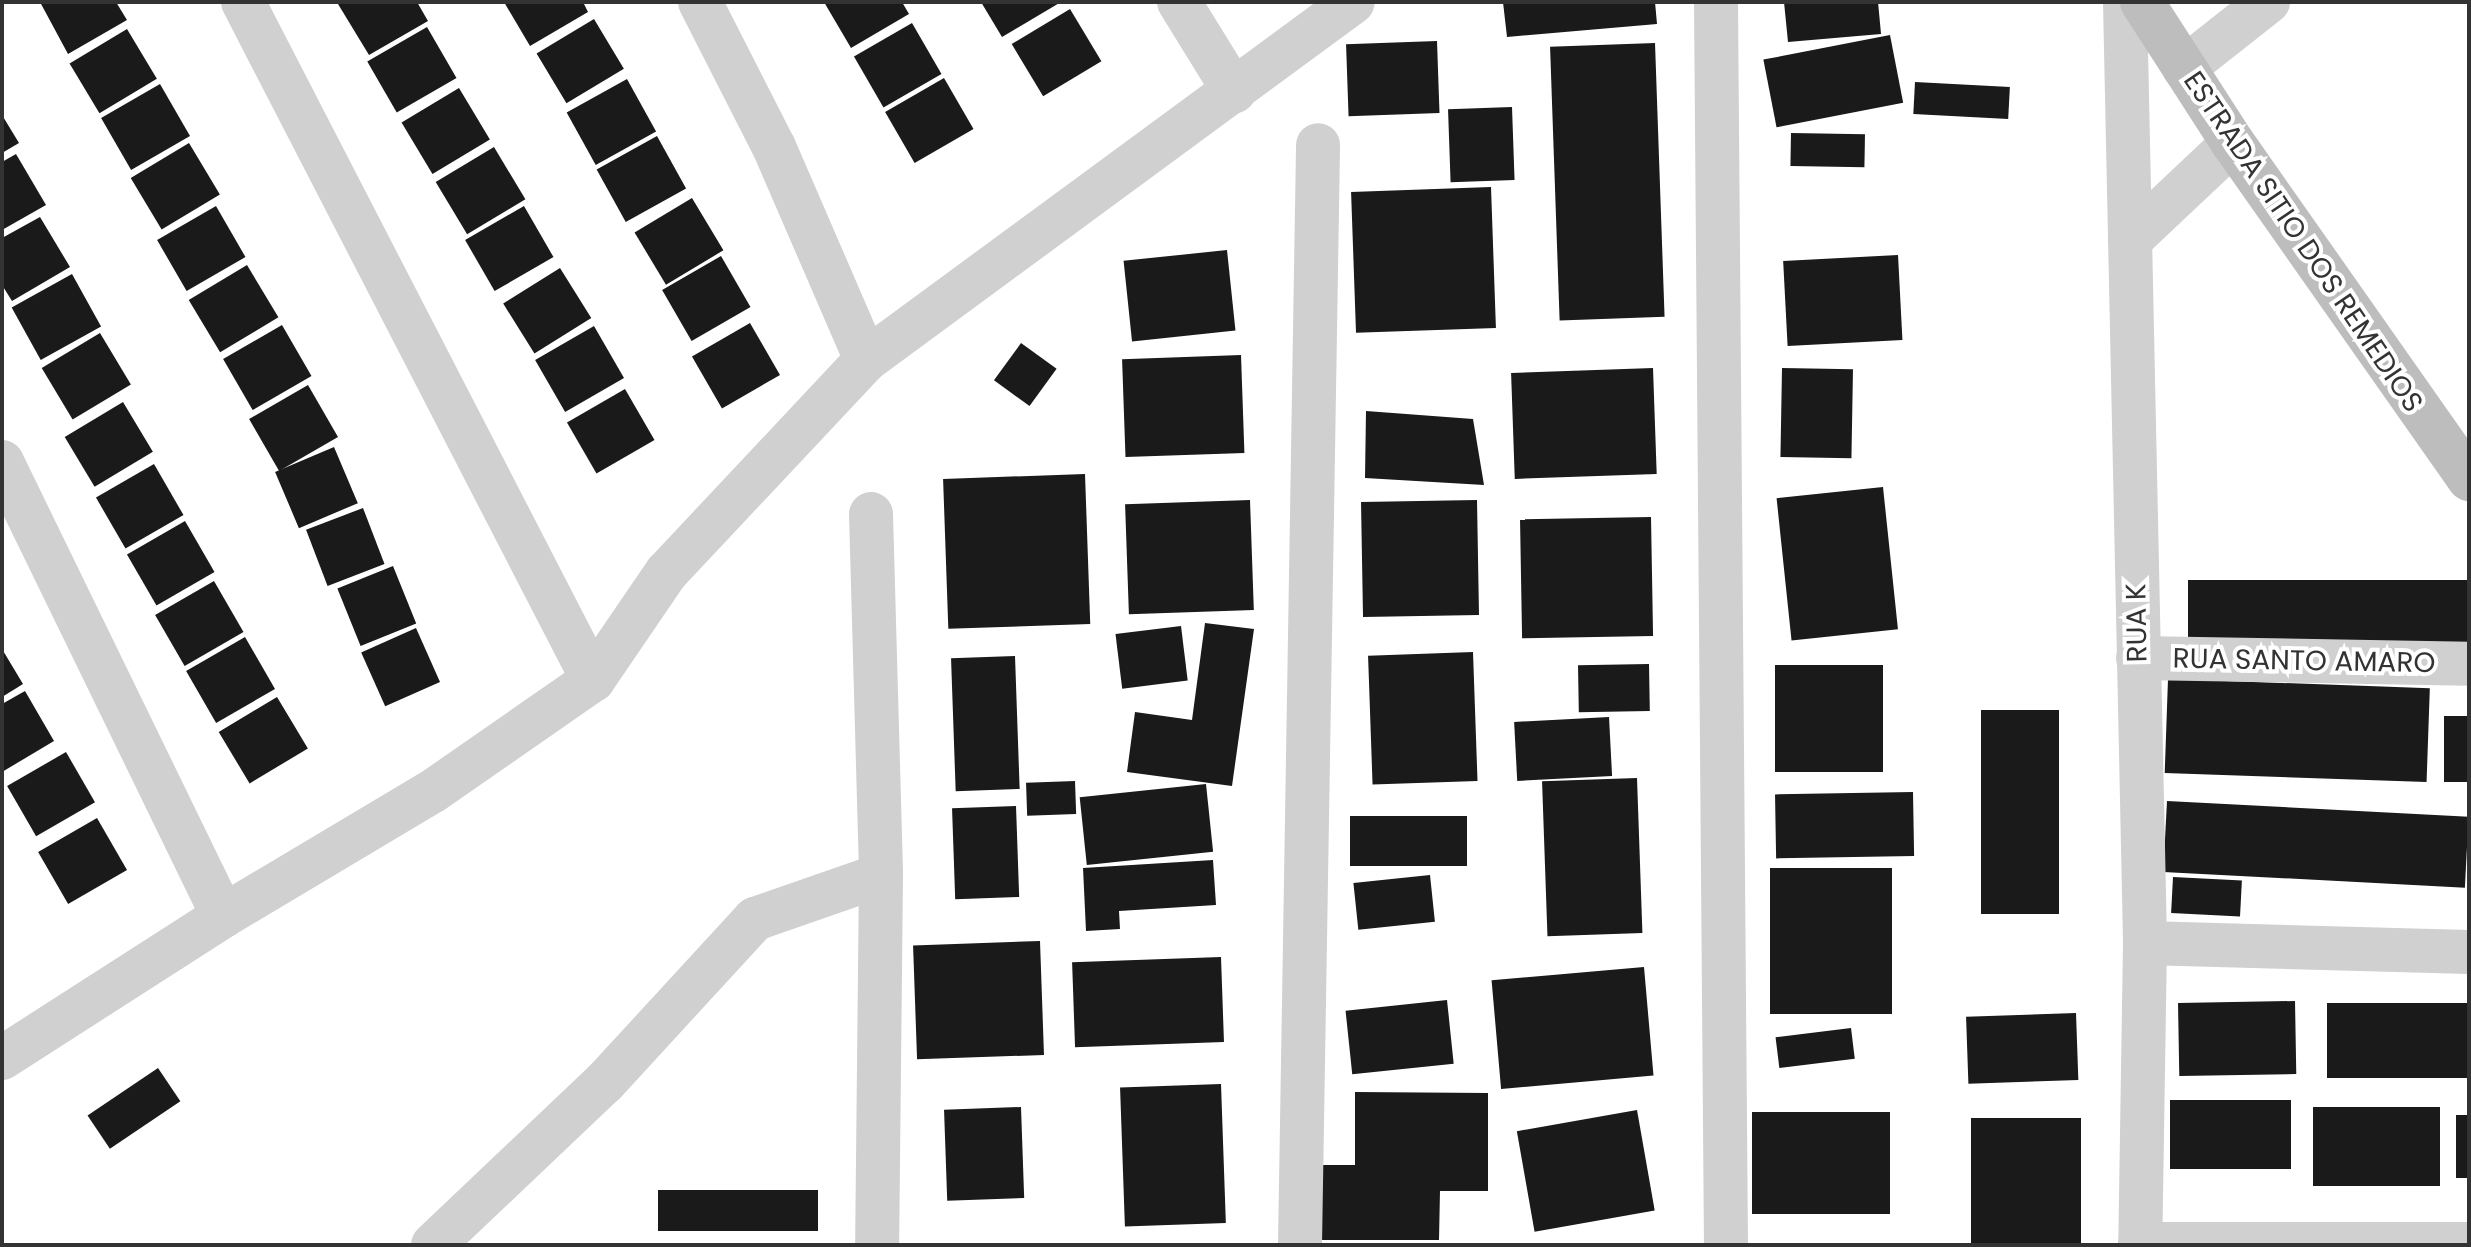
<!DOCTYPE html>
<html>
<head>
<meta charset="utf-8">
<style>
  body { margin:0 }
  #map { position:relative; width:2471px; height:1247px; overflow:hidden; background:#fff; font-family:Poppins,sans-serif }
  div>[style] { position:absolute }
  .building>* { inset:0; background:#1a1a1a; transform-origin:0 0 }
  .street>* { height:44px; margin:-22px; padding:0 22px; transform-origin:22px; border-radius:22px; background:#d0d0d0 }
  .secondary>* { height:44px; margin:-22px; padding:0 22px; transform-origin:22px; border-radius:22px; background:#bdbdbd }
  span { translate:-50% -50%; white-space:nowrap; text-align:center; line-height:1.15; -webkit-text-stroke:8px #fff; paint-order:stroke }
  .street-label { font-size:28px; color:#333 }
  .frame { position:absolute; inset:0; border:4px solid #333; pointer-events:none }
</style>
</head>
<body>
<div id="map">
  <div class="building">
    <i style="clip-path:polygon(40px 2px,116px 2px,127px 20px,68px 54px)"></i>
    <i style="clip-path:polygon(417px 2px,428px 21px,369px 55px,338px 4px)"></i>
    <i style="clip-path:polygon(504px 2px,583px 2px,588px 12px,530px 46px)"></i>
    <i style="clip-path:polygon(824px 2px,902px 2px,909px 14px,851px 48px)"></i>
    <i style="clip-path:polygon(981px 2px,1061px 2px,1002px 37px)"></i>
    <i style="clip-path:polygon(1503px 2px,1655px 2px,1657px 24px,1507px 37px)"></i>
    <i style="clip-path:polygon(1784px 2px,1878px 2px,1881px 34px,1788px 42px)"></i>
    <i style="left:1070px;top:9px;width:61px;height:68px;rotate:59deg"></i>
    <i style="left:594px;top:19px;width:58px;height:67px;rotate:59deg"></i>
    <i style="left:912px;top:23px;width:59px;height:67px;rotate:60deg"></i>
    <i style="left:427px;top:27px;width:59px;height:69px;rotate:60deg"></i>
    <i style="left:127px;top:29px;width:58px;height:67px;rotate:59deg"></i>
    <i style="left:1890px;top:35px;width:69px;height:129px;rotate:79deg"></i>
    <i style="left:1437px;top:41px;width:72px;height:91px;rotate:88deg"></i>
    <i style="left:1655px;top:43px;width:274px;height:105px;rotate:88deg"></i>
    <i style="left:944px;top:78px;width:59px;height:68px;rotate:60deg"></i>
    <i style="left:627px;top:79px;width:60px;height:69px;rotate:61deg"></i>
    <i style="left:1915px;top:82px;width:95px;height:32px;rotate:3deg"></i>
    <i style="left:160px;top:84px;width:60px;height:68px;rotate:60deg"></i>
    <i style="left:459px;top:88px;width:60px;height:67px;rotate:59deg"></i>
    <i style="left:1512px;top:107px;width:73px;height:64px;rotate:88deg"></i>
    <i style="clip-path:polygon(2px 115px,19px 143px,2px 153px)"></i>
    <i style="left:1791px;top:133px;width:74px;height:33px;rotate:1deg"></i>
    <i style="left:657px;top:136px;width:60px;height:69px;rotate:61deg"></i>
    <i style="left:189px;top:143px;width:60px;height:68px;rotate:59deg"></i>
    <i style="left:494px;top:147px;width:61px;height:68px;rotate:59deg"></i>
    <i style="clip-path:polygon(16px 154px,46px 205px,2px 230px,2px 162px)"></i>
    <i style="left:1491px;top:187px;width:141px;height:140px;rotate:88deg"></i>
    <i style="left:692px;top:198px;width:61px;height:67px;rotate:59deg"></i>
    <i style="left:216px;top:206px;width:59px;height:68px;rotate:60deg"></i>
    <i style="left:524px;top:206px;width:59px;height:68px;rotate:60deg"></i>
    <i style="clip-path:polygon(40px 217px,70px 267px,12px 301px,2px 285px,2px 238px)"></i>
    <i style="left:1227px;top:250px;width:81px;height:104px;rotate:84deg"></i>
    <i style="left:1898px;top:255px;width:85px;height:115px;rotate:87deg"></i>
    <i style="left:721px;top:256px;width:59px;height:68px;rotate:60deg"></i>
    <i style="left:247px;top:265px;width:61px;height:68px;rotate:59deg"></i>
    <i style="left:560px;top:268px;width:59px;height:67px;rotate:58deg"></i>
    <i style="left:72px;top:274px;width:60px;height:69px;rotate:61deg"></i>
    <i style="left:750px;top:323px;width:60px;height:67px;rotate:60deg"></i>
    <i style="left:282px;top:325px;width:59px;height:68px;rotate:60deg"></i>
    <i style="left:594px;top:326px;width:60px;height:68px;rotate:60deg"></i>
    <i style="left:100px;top:333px;width:60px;height:68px;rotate:59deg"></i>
    <i style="left:1021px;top:343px;width:44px;height:46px;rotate:36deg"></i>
    <i style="left:1241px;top:355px;width:98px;height:119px;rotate:88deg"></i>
    <i style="left:1653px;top:368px;width:106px;height:142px;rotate:88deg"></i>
    <i style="left:1782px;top:368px;width:71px;height:89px;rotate:1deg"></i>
    <i style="left:308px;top:385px;width:60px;height:68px;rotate:60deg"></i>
    <i style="left:625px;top:389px;width:59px;height:67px;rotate:60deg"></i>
    <i style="left:123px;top:402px;width:58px;height:68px;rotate:59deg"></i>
    <i style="clip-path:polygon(1366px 411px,1473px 419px,1484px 485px,1365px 478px)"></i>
    <i style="left:334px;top:447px;width:61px;height:64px;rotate:67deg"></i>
    <i style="left:154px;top:464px;width:59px;height:67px;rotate:60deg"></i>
    <i style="left:1085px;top:474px;width:150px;height:142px;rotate:88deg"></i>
    <i style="left:1883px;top:487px;width:143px;height:107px;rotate:84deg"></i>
    <i style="left:1250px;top:500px;width:110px;height:125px;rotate:88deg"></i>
    <i style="left:1477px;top:500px;width:115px;height:116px;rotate:89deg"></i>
    <i style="left:363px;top:508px;width:60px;height:61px;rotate:69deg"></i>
    <i style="left:1651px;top:517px;width:119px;height:131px;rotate:89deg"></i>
    <i style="left:185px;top:521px;width:59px;height:67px;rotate:60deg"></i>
    <i style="left:393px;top:566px;width:62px;height:60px;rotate:68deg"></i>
    <i style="left:2188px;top:580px;width:281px;height:72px"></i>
    <i style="left:214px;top:581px;width:59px;height:68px;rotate:60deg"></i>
    <i style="clip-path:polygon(1205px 623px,1254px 629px,1232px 786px,1127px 772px,1135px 712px,1192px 720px)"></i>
    <i style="left:1181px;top:626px;width:55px;height:66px;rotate:83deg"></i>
    <i style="left:416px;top:628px;width:59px;height:60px;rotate:66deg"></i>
    <i style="left:245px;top:637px;width:60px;height:68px;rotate:60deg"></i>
    <i style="clip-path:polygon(2px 649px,23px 684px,2px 697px)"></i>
    <i style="left:1473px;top:652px;width:129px;height:105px;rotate:88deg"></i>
    <i style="left:1015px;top:656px;width:133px;height:64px;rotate:88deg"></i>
    <i style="left:1649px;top:664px;width:47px;height:71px;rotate:89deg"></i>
    <i style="left:1775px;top:665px;width:108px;height:107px"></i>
    <i style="left:2168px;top:679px;width:262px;height:94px;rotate:2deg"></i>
    <i style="clip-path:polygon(25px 691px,54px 741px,2px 772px,2px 704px)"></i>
    <i style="left:277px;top:697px;width:60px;height:68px;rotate:59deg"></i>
    <i style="left:1981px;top:710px;width:78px;height:204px"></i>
    <i style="left:2444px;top:716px;width:25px;height:66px"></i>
    <i style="left:1609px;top:717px;width:59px;height:95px;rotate:87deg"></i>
    <i style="left:66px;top:752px;width:58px;height:68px;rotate:60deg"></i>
    <i style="left:1637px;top:778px;width:155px;height:95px;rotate:88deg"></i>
    <i style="left:1075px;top:781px;width:33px;height:49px;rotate:88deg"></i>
    <i style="left:1206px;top:784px;width:68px;height:127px;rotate:84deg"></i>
    <i style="left:1913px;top:792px;width:64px;height:138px;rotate:89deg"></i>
    <i style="left:2167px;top:801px;width:302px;height:71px;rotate:3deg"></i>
    <i style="left:1016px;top:806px;width:91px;height:64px;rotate:88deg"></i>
    <i style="left:1467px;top:816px;width:50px;height:117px;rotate:90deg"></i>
    <i style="left:97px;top:818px;width:60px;height:68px;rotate:60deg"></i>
    <i style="clip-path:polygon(1213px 860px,1216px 905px,1119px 911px,1120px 929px,1086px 931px,1083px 868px)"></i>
    <i style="left:1770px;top:868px;width:122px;height:146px"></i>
    <i style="left:1430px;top:875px;width:47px;height:77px;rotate:84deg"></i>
    <i style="left:2173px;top:877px;width:69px;height:36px;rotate:3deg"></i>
    <i style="left:1040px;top:941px;width:114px;height:127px;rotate:88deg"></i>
    <i style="left:1221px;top:957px;width:85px;height:149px;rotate:88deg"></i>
    <i style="left:1644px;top:967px;width:109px;height:153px;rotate:85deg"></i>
    <i style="left:1447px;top:1000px;width:64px;height:102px;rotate:84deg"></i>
    <i style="left:2295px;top:1001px;width:73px;height:117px;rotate:89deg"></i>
    <i style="left:2469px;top:1003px;width:75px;height:142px;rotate:90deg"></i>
    <i style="left:2076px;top:1013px;width:67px;height:110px;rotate:88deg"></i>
    <i style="left:1851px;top:1028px;width:31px;height:76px;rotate:83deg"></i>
    <i style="left:158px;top:1068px;width:40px;height:85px;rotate:56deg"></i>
    <i style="left:1221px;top:1084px;width:139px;height:101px;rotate:88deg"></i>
    <i style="clip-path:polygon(1355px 1092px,1488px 1093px,1488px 1191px,1440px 1191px,1439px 1240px,1318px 1240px,1318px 1165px,1355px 1165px)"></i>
    <i style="left:2291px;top:1100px;width:69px;height:121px;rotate:90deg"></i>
    <i style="left:1021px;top:1107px;width:91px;height:77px;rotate:88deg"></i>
    <i style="left:2440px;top:1107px;width:79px;height:127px;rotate:90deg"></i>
    <i style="left:1637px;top:1110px;width:102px;height:122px;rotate:80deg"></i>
    <i style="left:1752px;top:1112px;width:138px;height:102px"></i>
    <i style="left:2469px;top:1115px;width:63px;height:13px;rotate:90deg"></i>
    <i style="left:2081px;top:1118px;width:127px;height:110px;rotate:90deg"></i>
    <i style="left:818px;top:1190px;width:41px;height:160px;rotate:90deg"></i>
  </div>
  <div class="street">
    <i style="left:243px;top:2px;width:763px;rotate:62.7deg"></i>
    <i style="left:700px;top:2px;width:163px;rotate:63deg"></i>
    <i style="left:774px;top:147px;width:232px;rotate:66.6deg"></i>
    <i style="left:1179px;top:2px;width:105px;rotate:58.3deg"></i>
    <i style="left:1716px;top:2px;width:1243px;rotate:89.54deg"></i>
    <i style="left:2125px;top:2px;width:941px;rotate:88.78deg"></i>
    <i style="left:2145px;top:943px;width:302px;rotate:90.9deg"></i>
    <i style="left:2184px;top:68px;width:107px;rotate:-38.2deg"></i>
    <i style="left:2130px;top:240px;width:141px;rotate:-43.3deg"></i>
    <i style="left:2px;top:462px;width:505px;rotate:64.04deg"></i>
    <i style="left:871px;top:514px;width:361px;rotate:88.4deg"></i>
    <i style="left:881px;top:875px;width:370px;rotate:90.6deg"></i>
    <i style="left:2138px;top:658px;width:331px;rotate:1deg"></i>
    <i style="left:2145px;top:943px;width:324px;rotate:1.6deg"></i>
    <i style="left:2px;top:1058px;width:263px;rotate:-32.7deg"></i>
    <i style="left:223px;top:916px;width:244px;rotate:-30.8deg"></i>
    <i style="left:433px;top:791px;width:195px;rotate:-34.8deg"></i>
    <i style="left:593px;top:680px;width:130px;rotate:-55.7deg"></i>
    <i style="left:666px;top:573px;width:292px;rotate:-46.8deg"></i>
    <i style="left:866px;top:360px;width:604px;rotate:-36.32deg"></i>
    <i style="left:2140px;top:1244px;width:329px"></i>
    <i style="left:433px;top:1245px;width:236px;rotate:-43.5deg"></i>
    <i style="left:604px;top:1083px;width:223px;rotate:-47.4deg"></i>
    <i style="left:755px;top:919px;width:133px;rotate:-19.2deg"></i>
    <i style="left:1300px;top:1245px;width:1100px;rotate:-89.06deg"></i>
  </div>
  <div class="secondary">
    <i style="left:2142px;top:2px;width:168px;rotate:57.2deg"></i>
    <i style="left:2233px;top:143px;width:411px;rotate:54.9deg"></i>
  </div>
  <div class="street-label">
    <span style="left:2303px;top:242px;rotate:56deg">ESTRADA SITIO DOS REMEDIOS</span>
    <span style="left:2137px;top:623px;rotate:-91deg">RUA K</span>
    <span style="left:2304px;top:661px;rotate:1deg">RUA SANTO AMARO</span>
  </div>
  <div class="frame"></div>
</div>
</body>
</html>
